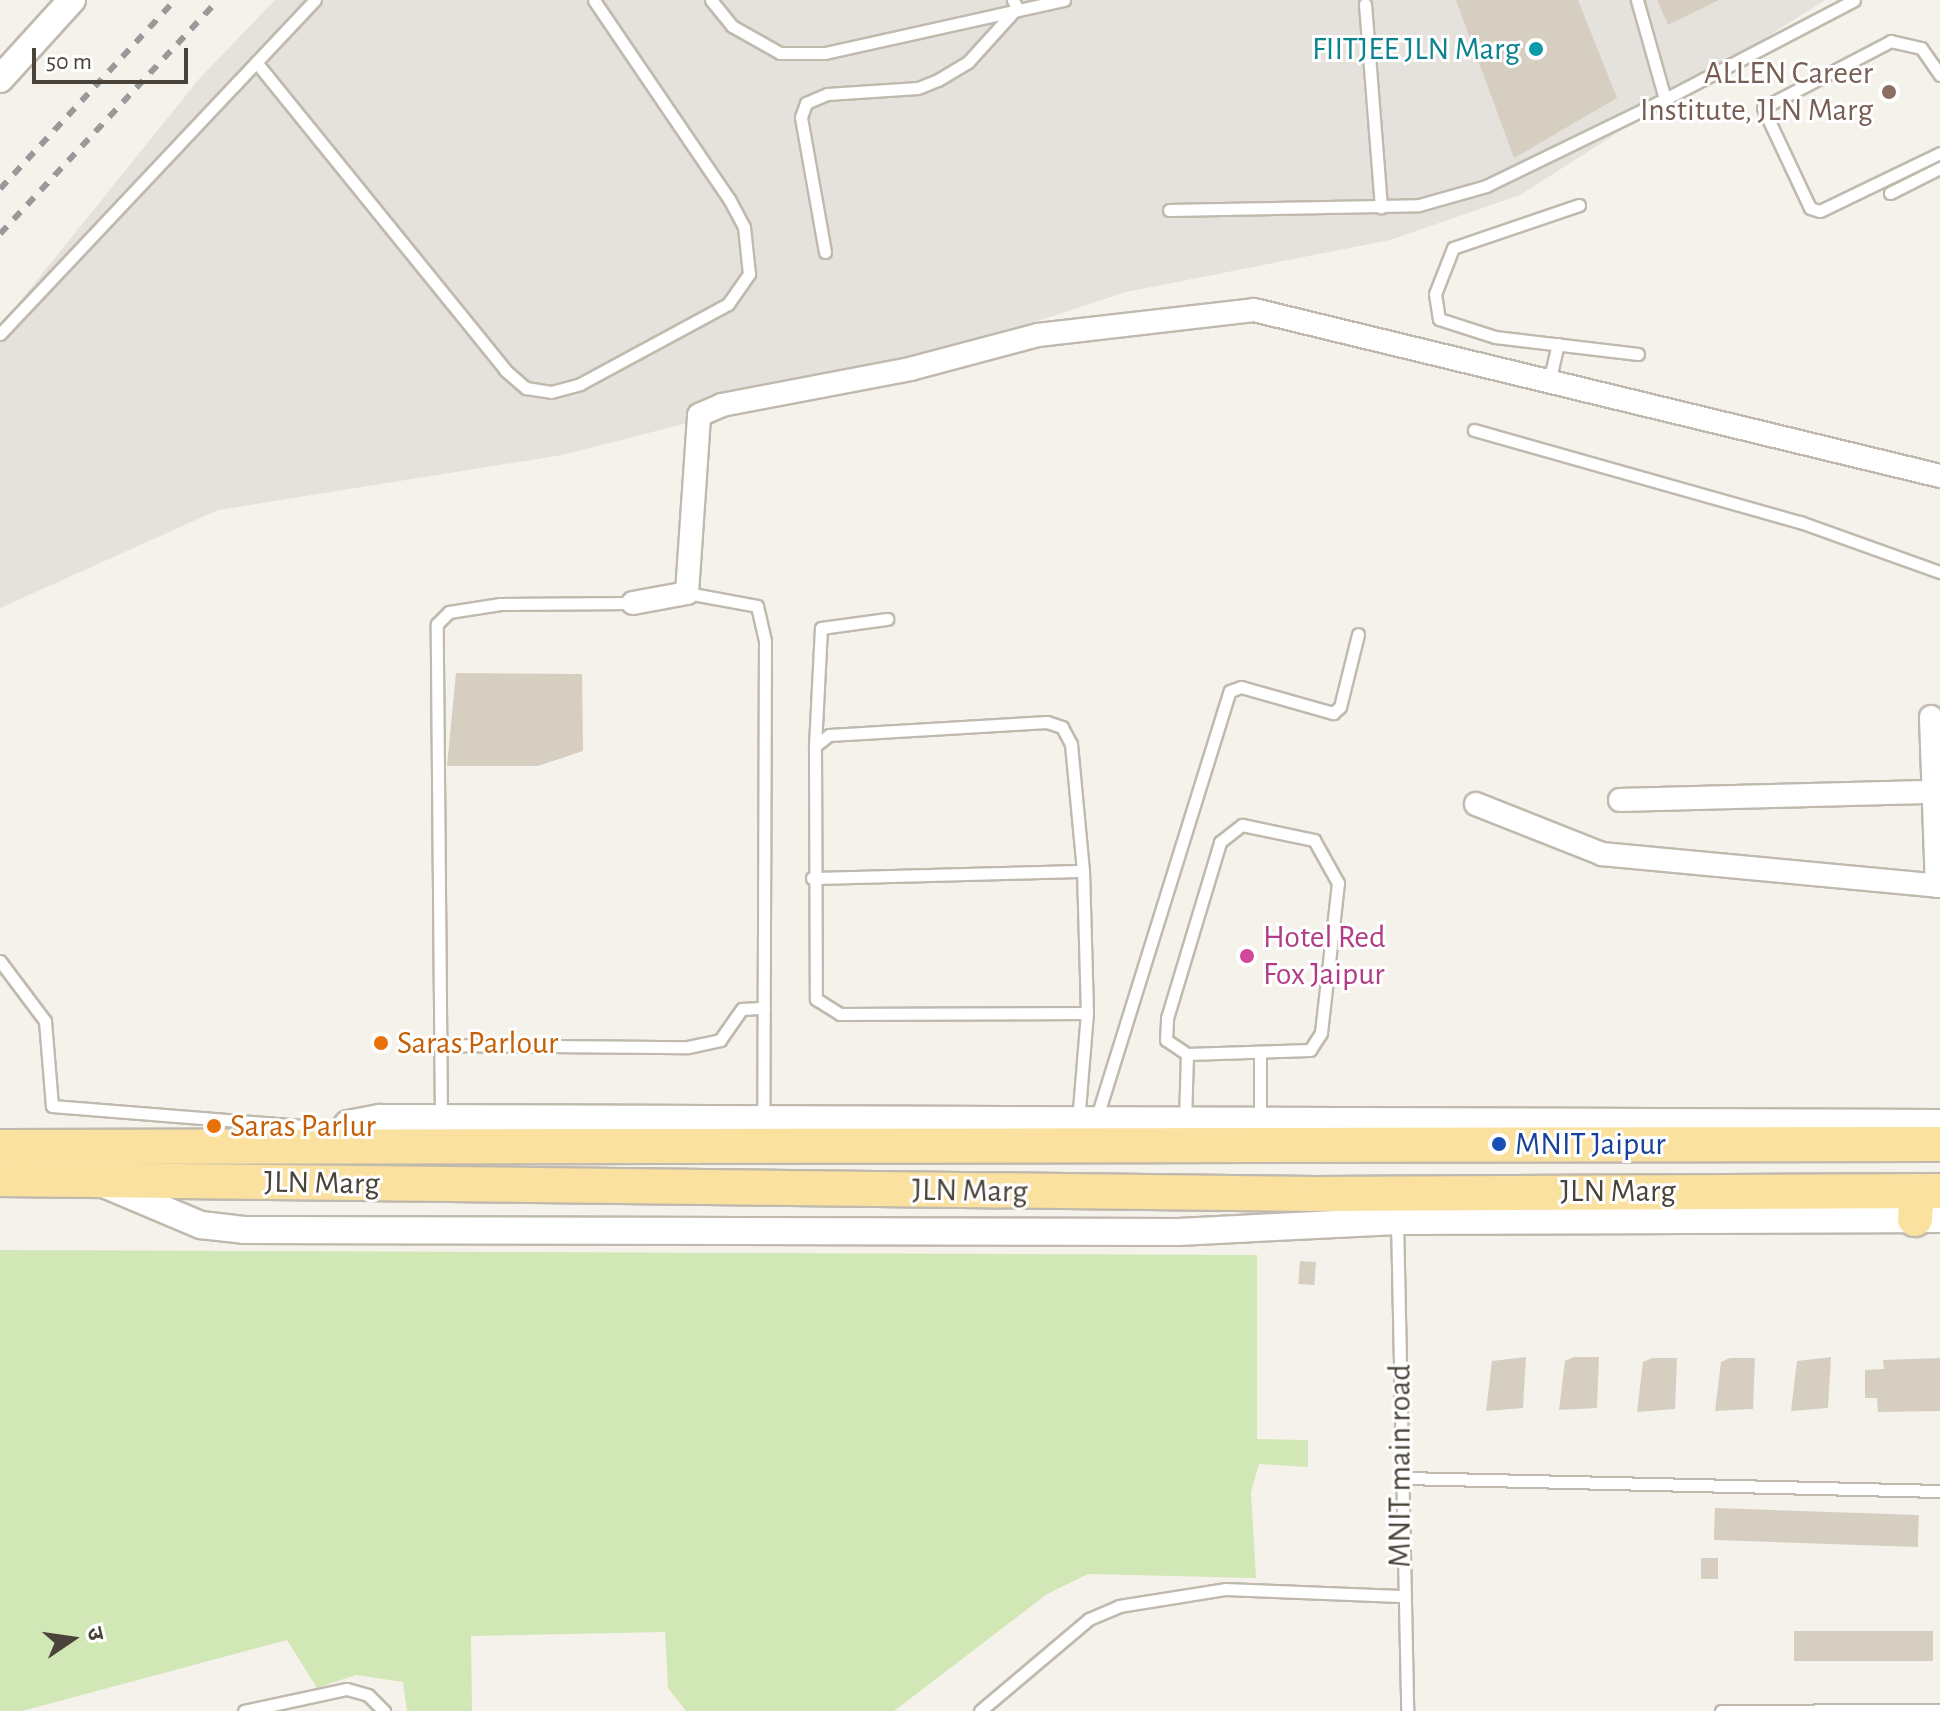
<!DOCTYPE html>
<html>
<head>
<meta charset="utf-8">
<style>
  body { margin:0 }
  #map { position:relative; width:1940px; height:1711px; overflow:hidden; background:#f5f2eb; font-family:"Alegreya Sans","Noto Sans Devanagari",sans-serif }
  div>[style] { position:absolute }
  .industrial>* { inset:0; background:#e5e1dc }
  .green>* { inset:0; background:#d1e7b6 }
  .building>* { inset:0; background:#d6cec1; transform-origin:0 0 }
  .roads { filter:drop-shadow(2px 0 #c0baae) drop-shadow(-2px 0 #c0baae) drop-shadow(0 2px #c0baae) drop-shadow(0 -2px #c0baae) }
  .service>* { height:11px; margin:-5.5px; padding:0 5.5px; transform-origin:5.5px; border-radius:5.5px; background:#fff }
  .minor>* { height:22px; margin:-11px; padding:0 11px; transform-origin:11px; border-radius:11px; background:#fff }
  .tertiary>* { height:26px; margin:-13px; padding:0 13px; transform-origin:13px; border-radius:13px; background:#fff }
  .primary>* { height:34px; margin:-17px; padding:0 17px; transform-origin:17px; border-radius:17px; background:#fae1a0 }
  .rail>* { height:6px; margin-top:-3px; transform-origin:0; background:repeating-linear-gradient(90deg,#999 0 10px,transparent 0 20px) }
  .dots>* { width:22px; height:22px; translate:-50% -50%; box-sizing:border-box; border:4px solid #fff; border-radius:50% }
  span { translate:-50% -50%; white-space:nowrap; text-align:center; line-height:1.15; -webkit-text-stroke:6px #fff; paint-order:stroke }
  .culture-label { font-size:32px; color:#0d838f }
  .right { translate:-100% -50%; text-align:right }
  .education-label { font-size:32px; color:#785e54 }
  .hotel-label { font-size:32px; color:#b23c85 }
  .left { translate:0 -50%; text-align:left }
  .food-label { font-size:32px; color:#c56008 }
  .transit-label { font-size:32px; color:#164399 }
  .street-label { font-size:32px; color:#494339 }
  .north { position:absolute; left:32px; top:1599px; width:80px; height:80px; -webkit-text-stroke:6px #fff; paint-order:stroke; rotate:77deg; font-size:22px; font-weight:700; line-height:32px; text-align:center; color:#494339 }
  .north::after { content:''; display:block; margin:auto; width:28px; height:36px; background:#494339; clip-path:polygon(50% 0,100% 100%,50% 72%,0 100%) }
  .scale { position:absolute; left:32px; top:48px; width:156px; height:36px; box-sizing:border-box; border:4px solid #494339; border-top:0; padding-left:10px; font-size:24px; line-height:28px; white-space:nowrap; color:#494339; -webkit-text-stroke:6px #fff; paint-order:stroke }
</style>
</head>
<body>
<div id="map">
  <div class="industrial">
    <i style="clip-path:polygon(275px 0,1825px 0,1520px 195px,1390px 240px,1126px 292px,864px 378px,562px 455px,218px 510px,0 608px,0 326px,199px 79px)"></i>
  </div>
  <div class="green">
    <i style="clip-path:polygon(0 1250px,1257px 1255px,1257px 1439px,1308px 1440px,1308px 1467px,1259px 1464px,1251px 1492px,1256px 1578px,1088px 1574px,1047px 1594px,894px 1711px,686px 1711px,668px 1688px,665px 1632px,471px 1636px,472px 1711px,407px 1711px,403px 1682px,356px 1675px,317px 1688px,287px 1640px,22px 1711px,0 1711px)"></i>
  </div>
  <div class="building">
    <i style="clip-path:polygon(1456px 0,1578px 0,1617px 98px,1514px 158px)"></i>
    <i style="clip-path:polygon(1657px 0,1719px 0,1668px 25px)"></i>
    <i style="clip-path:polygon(456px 673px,582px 674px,583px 751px,538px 766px,447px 766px)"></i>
    <i style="left:1300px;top:1261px;width:16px;height:23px;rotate:4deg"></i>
    <i style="clip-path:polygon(1526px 1357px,1523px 1408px,1486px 1411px,1492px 1361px)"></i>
    <i style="clip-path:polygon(1574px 1357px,1599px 1357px,1597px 1408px,1559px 1410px,1565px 1361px)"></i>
    <i style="clip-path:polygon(1831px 1357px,1828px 1408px,1791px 1411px,1797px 1361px)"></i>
    <i style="clip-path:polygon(1652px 1358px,1677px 1358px,1675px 1409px,1637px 1412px,1643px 1362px)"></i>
    <i style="clip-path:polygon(1730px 1358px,1755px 1358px,1753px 1409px,1715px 1411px,1721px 1362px)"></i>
    <i style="clip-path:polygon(1940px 1358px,1940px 1411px,1878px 1412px,1877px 1398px,1865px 1398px,1865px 1370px,1884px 1369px,1883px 1360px)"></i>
    <i style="left:1715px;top:1508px;width:204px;height:32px;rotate:2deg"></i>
    <i style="left:1701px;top:1558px;width:17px;height:21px"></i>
    <i style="left:1794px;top:1631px;width:139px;height:30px"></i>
  </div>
  <div class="roads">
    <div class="service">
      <i style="left:711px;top:0;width:33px;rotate:51deg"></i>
      <i style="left:732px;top:26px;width:55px;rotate:29.4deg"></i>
      <i style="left:780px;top:53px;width:45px"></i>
      <i style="left:825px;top:53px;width:245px;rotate:-12.5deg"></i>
      <i style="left:1365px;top:4px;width:204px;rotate:85.5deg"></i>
      <i style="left:256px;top:62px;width:396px;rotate:51deg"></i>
      <i style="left:505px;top:370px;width:28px;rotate:41deg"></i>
      <i style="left:526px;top:388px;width:25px;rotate:9deg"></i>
      <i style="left:551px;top:392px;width:30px;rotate:-15deg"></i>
      <i style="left:580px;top:384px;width:168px;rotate:-28.4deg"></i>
      <i style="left:728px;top:304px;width:37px;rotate:-55deg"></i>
      <i style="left:749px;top:274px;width:47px;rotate:-96.1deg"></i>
      <i style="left:744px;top:227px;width:32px;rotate:-118deg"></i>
      <i style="left:729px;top:199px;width:240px;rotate:-124.2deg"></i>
      <i style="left:1940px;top:75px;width:33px;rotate:-125deg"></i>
      <i style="left:1921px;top:48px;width:31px;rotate:-167deg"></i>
      <i style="left:1891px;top:41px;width:144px;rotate:152.4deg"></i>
      <i style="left:1763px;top:108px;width:110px;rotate:64.8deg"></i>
      <i style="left:1810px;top:208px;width:10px;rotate:17deg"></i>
      <i style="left:1820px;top:211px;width:133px;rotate:-25.8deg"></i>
      <i style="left:1665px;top:99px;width:213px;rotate:-27.6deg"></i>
      <i style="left:1890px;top:193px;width:56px;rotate:-26.6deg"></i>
      <i style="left:1579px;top:205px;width:133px;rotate:161.2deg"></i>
      <i style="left:1453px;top:248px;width:49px;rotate:111.4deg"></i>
      <i style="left:1435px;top:294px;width:25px;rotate:81deg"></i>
      <i style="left:1439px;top:319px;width:59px;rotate:17.8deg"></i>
      <i style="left:1495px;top:337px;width:144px;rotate:6.8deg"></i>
      <i style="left:1169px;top:210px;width:250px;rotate:-1.1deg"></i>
      <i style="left:1419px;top:205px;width:70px;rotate:-15.8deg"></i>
      <i style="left:1486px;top:186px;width:199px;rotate:-25.9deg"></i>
      <i style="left:1665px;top:99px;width:103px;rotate:-105.8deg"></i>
      <i style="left:825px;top:252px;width:137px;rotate:-100.1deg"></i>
      <i style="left:801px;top:117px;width:15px;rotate:-70deg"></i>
      <i style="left:806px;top:103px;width:23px;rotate:-23deg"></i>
      <i style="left:827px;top:94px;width:91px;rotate:-3.8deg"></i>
      <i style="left:918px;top:88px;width:22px;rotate:-22deg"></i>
      <i style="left:938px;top:80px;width:35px;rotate:-31deg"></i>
      <i style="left:968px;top:62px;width:73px;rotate:-47.8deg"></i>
      <i style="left:1017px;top:8px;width:9px;rotate:-117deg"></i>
      <i style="left:0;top:334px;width:459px;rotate:-46.7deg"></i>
      <i style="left:1550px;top:378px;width:35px;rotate:-77deg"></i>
      <i style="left:1474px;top:430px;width:339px;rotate:15.8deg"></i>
      <i style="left:1800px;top:522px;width:149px;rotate:19.7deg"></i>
      <i style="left:687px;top:593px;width:71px;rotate:10.5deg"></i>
      <i style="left:757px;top:606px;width:36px;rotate:77deg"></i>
      <i style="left:765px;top:641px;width:480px;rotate:90.2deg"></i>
      <i style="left:815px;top:746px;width:118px;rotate:-87.1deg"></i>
      <i style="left:821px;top:628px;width:67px;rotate:-7.8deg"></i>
      <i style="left:1242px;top:825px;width:74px;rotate:11.8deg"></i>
      <i style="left:1314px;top:840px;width:49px;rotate:60.8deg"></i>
      <i style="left:1338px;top:883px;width:151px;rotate:96.5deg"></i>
      <i style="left:1321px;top:1033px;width:20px;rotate:123deg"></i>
      <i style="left:1310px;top:1050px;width:123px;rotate:178.1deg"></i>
      <i style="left:1187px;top:1054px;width:25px;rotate:-146deg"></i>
      <i style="left:1166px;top:1040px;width:22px;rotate:-87deg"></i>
      <i style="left:1167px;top:1018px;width:184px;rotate:-73.2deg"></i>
      <i style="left:1220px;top:842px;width:28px;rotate:-38deg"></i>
      <i style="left:812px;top:878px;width:271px;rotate:-1.5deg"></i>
      <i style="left:0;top:961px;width:75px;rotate:53.1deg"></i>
      <i style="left:45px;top:1021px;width:85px;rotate:85.3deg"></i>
      <i style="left:52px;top:1106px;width:288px;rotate:4.6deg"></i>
      <i style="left:437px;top:1045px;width:251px;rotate:0.5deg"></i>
      <i style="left:688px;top:1047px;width:33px;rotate:-12deg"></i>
      <i style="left:720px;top:1040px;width:38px;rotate:-55deg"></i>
      <i style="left:742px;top:1009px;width:22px;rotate:-3deg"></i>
      <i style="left:441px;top:1119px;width:495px;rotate:-90.5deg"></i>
      <i style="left:437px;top:624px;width:17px;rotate:-45deg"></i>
      <i style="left:449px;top:612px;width:52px;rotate:-8.9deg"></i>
      <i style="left:500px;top:604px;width:133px;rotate:-0.4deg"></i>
      <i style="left:1096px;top:1120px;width:449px;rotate:-72.7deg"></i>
      <i style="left:1230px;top:691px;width:12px;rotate:-20deg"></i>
      <i style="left:1241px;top:687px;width:96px;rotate:15.8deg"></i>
      <i style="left:1333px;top:713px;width:9px;rotate:-41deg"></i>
      <i style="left:1340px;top:707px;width:75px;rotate:-76.1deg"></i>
      <i style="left:1260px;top:1120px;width:67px;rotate:-90deg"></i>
      <i style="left:1185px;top:1121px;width:67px;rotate:-88.3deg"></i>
      <i style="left:1078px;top:1122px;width:109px;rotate:-85.3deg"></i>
      <i style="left:1087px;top:1013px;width:142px;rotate:-91.6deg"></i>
      <i style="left:1083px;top:871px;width:128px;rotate:-95.4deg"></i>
      <i style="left:1071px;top:744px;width:19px;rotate:-118deg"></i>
      <i style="left:1062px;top:727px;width:16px;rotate:-162deg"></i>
      <i style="left:1047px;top:722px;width:218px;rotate:176.6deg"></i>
      <i style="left:829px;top:735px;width:18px;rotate:142deg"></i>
      <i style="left:815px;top:746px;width:253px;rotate:89.8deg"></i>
      <i style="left:816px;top:999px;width:28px;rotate:32deg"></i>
      <i style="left:840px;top:1014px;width:247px;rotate:-0.2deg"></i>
      <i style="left:1397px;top:1220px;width:491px;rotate:88.8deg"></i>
      <i style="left:1404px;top:1478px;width:536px;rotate:1.39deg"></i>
      <i style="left:244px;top:1711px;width:105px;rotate:-12.1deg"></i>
      <i style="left:347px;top:1689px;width:22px;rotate:16deg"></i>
      <i style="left:368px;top:1695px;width:23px;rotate:45deg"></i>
      <i style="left:980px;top:1711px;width:143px;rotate:-40.2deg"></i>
      <i style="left:1089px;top:1619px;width:33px;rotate:-23deg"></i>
      <i style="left:1119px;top:1606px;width:107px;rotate:-9.1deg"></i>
      <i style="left:1225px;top:1589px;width:175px;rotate:2.3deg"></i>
      <i style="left:1721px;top:1711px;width:219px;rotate:-0.3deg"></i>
    </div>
    <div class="minor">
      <i style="left:633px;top:603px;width:55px;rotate:-10.5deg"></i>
      <i style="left:687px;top:593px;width:178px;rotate:-86.1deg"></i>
      <i style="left:699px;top:415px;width:25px;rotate:-23deg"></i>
      <i style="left:722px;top:405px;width:191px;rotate:-10.8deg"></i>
      <i style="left:910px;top:369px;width:132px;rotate:-14.9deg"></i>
      <i style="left:1038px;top:335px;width:217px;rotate:-6.6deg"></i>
      <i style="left:1254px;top:310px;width:706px;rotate:13.6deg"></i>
      <i style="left:1931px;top:717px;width:169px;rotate:88deg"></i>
      <i style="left:1620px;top:800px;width:314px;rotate:-1.5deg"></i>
      <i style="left:1476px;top:804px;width:136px;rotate:21.6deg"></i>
      <i style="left:1602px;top:854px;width:340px;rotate:5.4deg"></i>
    </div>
    <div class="tertiary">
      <i style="left:0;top:79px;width:107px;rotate:-47.7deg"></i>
      <i style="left:328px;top:1149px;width:32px;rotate:-51deg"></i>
      <i style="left:348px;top:1124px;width:33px;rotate:-11deg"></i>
      <i style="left:380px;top:1118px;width:1560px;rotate:0.18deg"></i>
      <i style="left:99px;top:1182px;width:111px;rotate:22.9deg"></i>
      <i style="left:201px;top:1225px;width:43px;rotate:6.6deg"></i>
      <i style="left:244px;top:1230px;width:934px;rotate:0.12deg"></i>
      <i style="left:1178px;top:1232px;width:219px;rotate:-2.9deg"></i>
      <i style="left:1397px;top:1221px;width:543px;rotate:-0.21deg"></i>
    </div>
    <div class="primary">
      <i style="left:0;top:1147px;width:1940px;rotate:-0.09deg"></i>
      <i style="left:0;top:1179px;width:1315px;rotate:0.65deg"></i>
      <i style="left:1315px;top:1194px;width:625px;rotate:-0.28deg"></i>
      <i style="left:1915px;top:1219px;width:28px;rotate:-86deg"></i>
    </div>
  </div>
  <div class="rail">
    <i style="left:0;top:189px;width:258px;rotate:-47.2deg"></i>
    <i style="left:0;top:234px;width:320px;rotate:-47deg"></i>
  </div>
  <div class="dots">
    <i style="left:1536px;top:49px;background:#0f9aa8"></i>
    <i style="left:1889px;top:92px;background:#8d6e63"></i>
    <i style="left:1247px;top:956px;background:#d1479c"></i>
    <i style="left:381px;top:1043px;background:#e8710a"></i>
    <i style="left:214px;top:1126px;background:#e8710a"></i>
    <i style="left:1499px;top:1144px;background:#1a4fb4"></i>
  </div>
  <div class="culture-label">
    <span class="right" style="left:1520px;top:49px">FIITJEE JLN Marg</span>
  </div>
  <div class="education-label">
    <span class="right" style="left:1873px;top:92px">ALLEN Career<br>Institute, JLN Marg</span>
  </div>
  <div class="hotel-label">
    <span class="left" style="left:1263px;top:956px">Hotel Red<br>Fox Jaipur</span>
  </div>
  <div class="food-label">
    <span class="left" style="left:397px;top:1043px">Saras Parlour</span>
    <span class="left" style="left:230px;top:1126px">Saras Parlur</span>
  </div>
  <div class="transit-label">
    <span class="left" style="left:1515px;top:1144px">MNIT Jaipur</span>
  </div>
  <div class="street-label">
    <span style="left:322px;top:1183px;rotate:1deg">JLN Marg</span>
    <span style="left:970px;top:1191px;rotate:1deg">JLN Marg</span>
    <span style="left:1618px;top:1191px">JLN Marg</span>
    <span style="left:1400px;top:1466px;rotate:-90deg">MNIT main road</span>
  </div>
  <div class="north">उ</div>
  <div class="scale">50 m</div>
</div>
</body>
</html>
